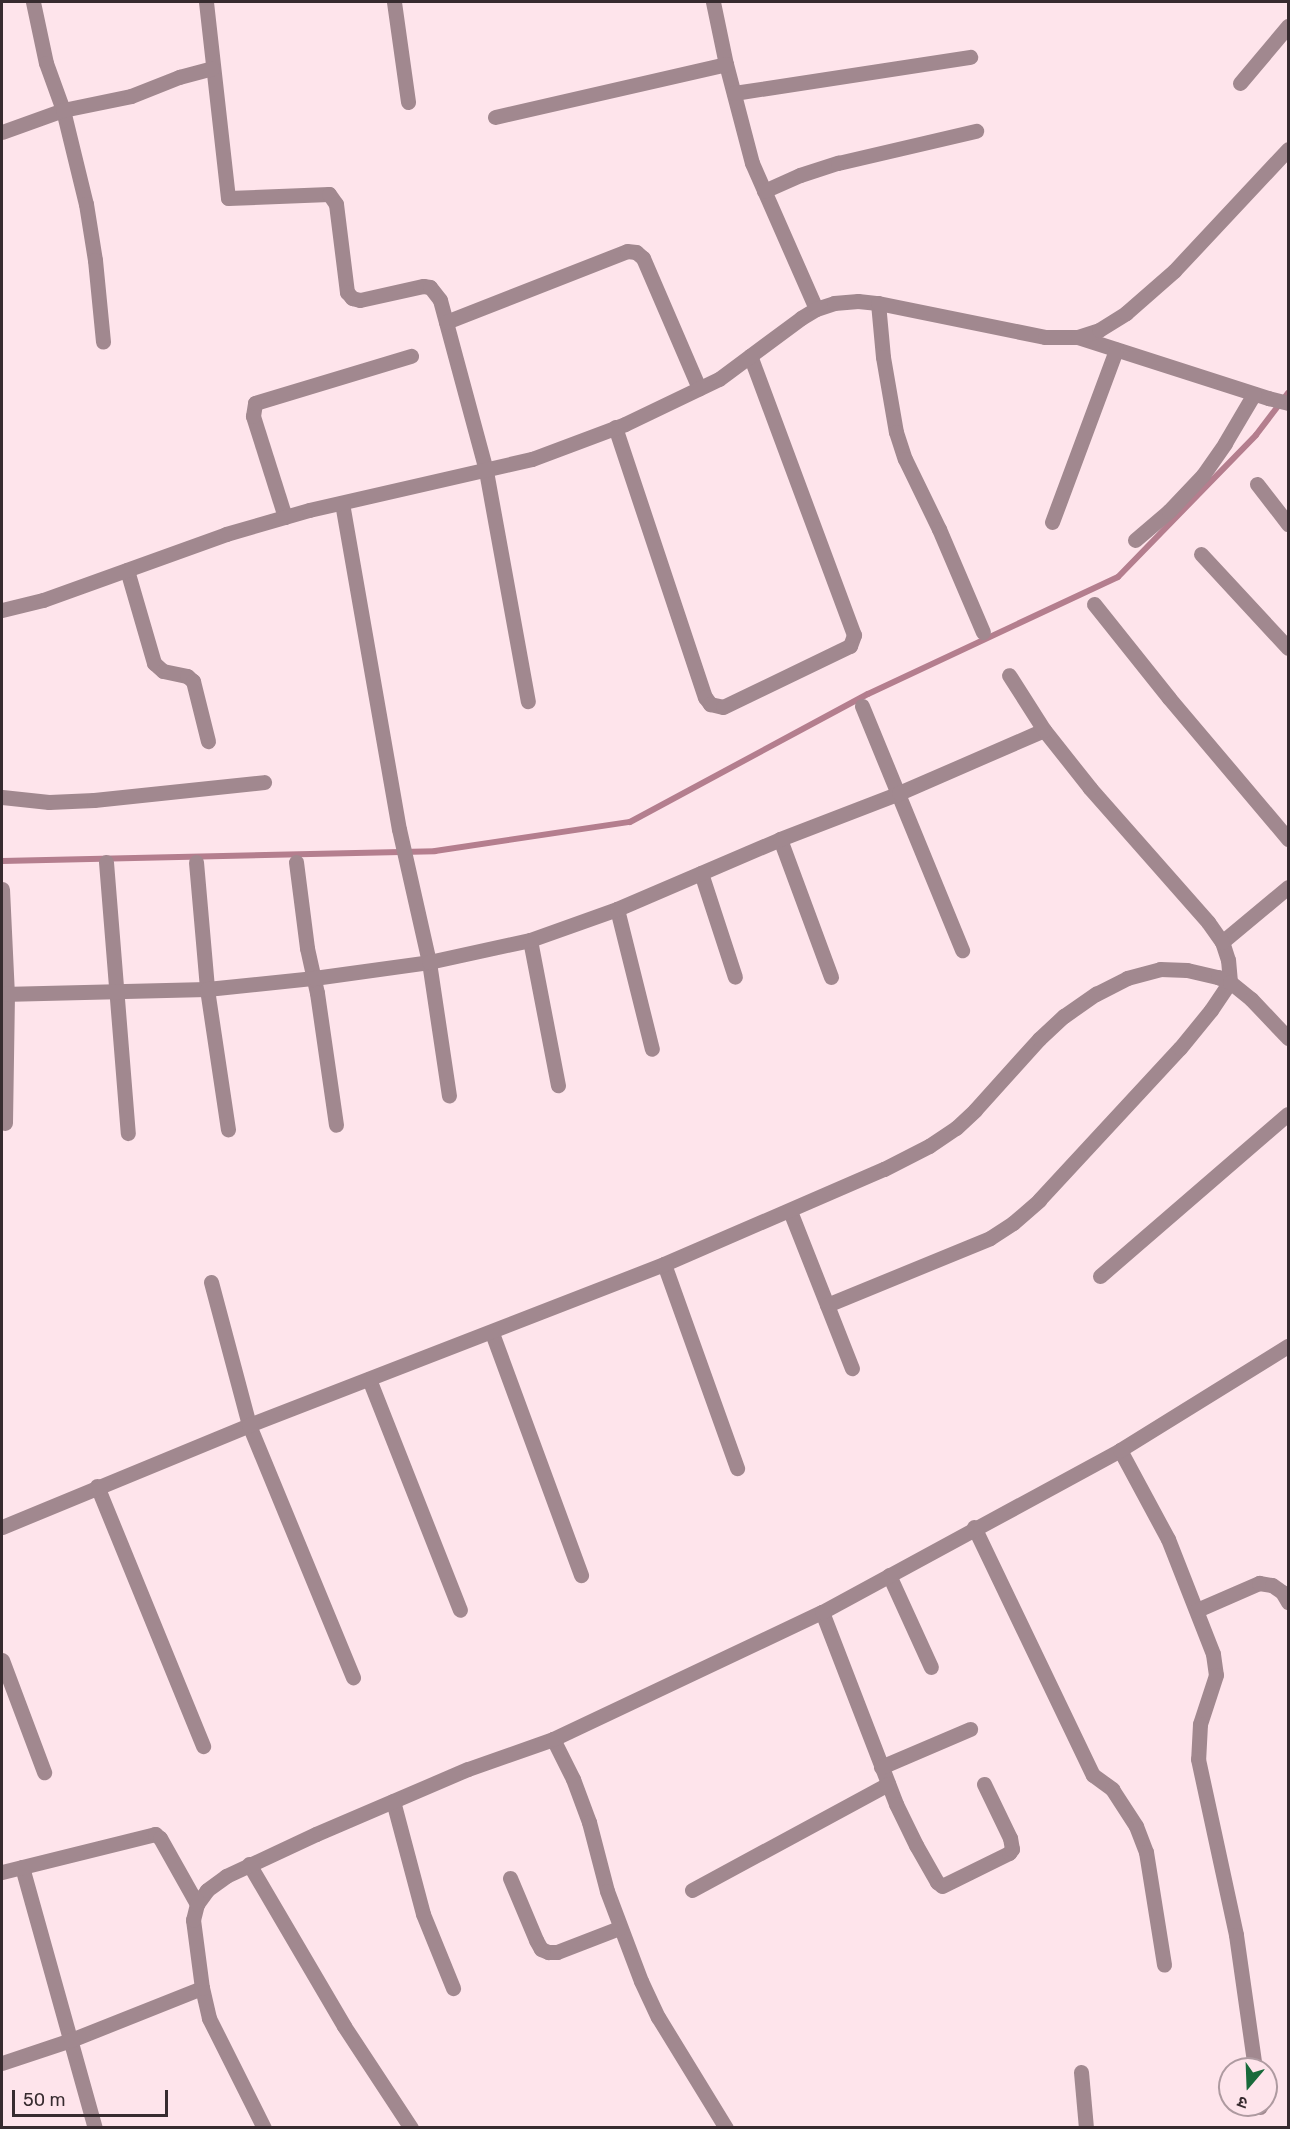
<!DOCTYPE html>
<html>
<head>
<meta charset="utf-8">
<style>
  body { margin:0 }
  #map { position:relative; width:1290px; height:2129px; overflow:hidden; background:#fee4eb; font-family:Rubik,"Noto Sans Devanagari",sans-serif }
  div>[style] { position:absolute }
  .stream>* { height:6px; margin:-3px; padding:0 3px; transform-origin:3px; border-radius:3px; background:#b47e8e }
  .minor>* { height:15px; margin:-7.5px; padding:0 7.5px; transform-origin:7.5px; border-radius:7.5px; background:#a1888f }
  span { translate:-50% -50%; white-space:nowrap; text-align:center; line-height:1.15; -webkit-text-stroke:6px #fee4eb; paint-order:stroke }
  .frame { position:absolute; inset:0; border:3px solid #372b2f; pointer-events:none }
  .north { position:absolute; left:1218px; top:2057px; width:60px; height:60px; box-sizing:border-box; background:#fee4eb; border:2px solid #ae9aa0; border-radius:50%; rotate:199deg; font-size:16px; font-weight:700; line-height:24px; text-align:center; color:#372b2f }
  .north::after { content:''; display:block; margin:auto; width:21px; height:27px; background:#196a3b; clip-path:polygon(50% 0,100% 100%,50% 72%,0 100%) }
  .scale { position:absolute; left:12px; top:2090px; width:156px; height:27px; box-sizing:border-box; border:3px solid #372b2f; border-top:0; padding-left:8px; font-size:18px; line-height:21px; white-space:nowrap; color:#372b2f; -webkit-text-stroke:4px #fee4eb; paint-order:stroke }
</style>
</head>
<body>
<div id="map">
  <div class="stream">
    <i style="left:2px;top:861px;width:433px;rotate:-1.3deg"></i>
    <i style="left:435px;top:851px;width:197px;rotate:-8.5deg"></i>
    <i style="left:630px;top:822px;width:270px;rotate:-28.3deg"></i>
    <i style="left:868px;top:694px;width:276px;rotate:-25.1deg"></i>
    <i style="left:1118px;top:577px;width:198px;rotate:-45.8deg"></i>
    <i style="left:1256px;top:435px;width:53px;rotate:-52.7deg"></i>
  </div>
  <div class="minor">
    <i style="left:33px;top:2px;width:62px;rotate:78deg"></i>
    <i style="left:46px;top:63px;width:50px;rotate:70.1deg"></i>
    <i style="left:63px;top:110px;width:97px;rotate:76.3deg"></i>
    <i style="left:86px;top:204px;width:57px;rotate:80.9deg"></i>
    <i style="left:95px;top:260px;width:82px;rotate:84.4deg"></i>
    <i style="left:206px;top:2px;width:197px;rotate:83.6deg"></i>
    <i style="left:228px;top:198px;width:101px;rotate:-2.3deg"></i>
    <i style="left:329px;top:194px;width:12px;rotate:55deg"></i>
    <i style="left:336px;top:204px;width:89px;rotate:82.9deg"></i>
    <i style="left:347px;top:292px;width:8px;rotate:50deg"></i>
    <i style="left:352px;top:298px;width:8px;rotate:14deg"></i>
    <i style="left:360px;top:300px;width:65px;rotate:-12.5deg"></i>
    <i style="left:423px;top:286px;width:7px;rotate:8deg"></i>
    <i style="left:430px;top:287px;width:16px;rotate:52deg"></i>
    <i style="left:440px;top:300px;width:177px;rotate:74.9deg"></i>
    <i style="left:486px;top:471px;width:234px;rotate:79.7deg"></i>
    <i style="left:394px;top:2px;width:101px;rotate:82deg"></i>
    <i style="left:713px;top:2px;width:63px;rotate:78.2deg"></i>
    <i style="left:726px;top:64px;width:102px;rotate:75.3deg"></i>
    <i style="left:752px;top:163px;width:159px;rotate:66.3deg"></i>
    <i style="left:1240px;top:83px;width:75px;rotate:-49.9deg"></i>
    <i style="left:734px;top:93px;width:239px;rotate:-8.7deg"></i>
    <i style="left:495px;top:117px;width:237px;rotate:-12.9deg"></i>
    <i style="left:2px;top:132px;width:65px;rotate:-19.8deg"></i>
    <i style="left:63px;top:110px;width:69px;rotate:-11.6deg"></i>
    <i style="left:131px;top:96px;width:52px;rotate:-21.6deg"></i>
    <i style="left:179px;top:77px;width:34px;rotate:-15deg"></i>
    <i style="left:764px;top:191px;width:39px;rotate:-24deg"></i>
    <i style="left:800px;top:175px;width:40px;rotate:-18deg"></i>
    <i style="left:838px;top:163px;width:142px;rotate:-13.1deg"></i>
    <i style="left:878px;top:303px;width:54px;rotate:84.7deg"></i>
    <i style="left:883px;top:357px;width:76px;rotate:80.2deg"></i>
    <i style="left:896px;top:432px;width:28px;rotate:72deg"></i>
    <i style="left:905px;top:459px;width:78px;rotate:64.1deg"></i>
    <i style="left:939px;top:529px;width:112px;rotate:66.9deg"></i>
    <i style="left:446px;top:322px;width:194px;rotate:-21.4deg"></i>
    <i style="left:627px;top:251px;width:9px;rotate:6deg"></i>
    <i style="left:636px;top:252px;width:9px;rotate:41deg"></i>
    <i style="left:643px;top:258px;width:142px;rotate:66.7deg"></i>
    <i style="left:1078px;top:337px;width:200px;rotate:17.8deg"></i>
    <i style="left:1268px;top:398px;width:21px;rotate:14deg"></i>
    <i style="left:615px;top:427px;width:285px;rotate:71.6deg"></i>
    <i style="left:705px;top:697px;width:9px;rotate:54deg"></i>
    <i style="left:710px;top:704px;width:13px;rotate:13deg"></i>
    <i style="left:723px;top:707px;width:141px;rotate:-25.7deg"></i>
    <i style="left:850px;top:646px;width:12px;rotate:-70deg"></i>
    <i style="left:854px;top:635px;width:298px;rotate:-110.4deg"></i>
    <i style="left:1257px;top:484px;width:51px;rotate:52.2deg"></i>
    <i style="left:342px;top:503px;width:331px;rotate:80.1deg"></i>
    <i style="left:399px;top:829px;width:136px;rotate:77.3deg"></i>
    <i style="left:429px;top:962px;width:135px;rotate:81.5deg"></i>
    <i style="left:285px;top:517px;width:106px;rotate:-107.6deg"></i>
    <i style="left:253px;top:416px;width:13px;rotate:-81deg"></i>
    <i style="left:255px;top:403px;width:163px;rotate:-16.8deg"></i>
    <i style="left:1052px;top:522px;width:184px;rotate:-69.6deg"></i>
    <i style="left:1135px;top:540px;width:45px;rotate:-40.5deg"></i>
    <i style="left:1169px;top:511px;width:50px;rotate:-46.6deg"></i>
    <i style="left:1203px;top:475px;width:39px;rotate:-55deg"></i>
    <i style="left:1225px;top:443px;width:57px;rotate:-59.4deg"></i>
    <i style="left:1201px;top:554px;width:128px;rotate:47.2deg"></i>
    <i style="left:127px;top:570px;width:97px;rotate:73.8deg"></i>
    <i style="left:154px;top:663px;width:12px;rotate:42deg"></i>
    <i style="left:163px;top:671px;width:25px;rotate:12deg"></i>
    <i style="left:187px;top:676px;width:8px;rotate:40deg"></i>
    <i style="left:193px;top:681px;width:62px;rotate:76deg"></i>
    <i style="left:1094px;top:604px;width:120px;rotate:51.4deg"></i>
    <i style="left:1169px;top:698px;width:185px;rotate:49.8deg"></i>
    <i style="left:2px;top:610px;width:42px;rotate:-13.7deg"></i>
    <i style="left:43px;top:600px;width:195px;rotate:-19.8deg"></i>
    <i style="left:226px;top:534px;width:86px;rotate:-16.1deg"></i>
    <i style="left:309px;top:510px;width:229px;rotate:-12.9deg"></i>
    <i style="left:532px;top:459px;width:99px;rotate:-20.6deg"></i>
    <i style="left:625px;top:424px;width:104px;rotate:-25.6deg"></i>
    <i style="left:719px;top:379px;width:102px;rotate:-36.6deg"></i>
    <i style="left:801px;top:318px;width:17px;rotate:-31deg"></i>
    <i style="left:816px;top:309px;width:19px;rotate:-18deg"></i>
    <i style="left:834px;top:303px;width:24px;rotate:-5deg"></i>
    <i style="left:858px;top:301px;width:20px;rotate:6deg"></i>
    <i style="left:878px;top:303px;width:170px;rotate:11.5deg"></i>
    <i style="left:1045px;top:337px;width:33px"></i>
    <i style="left:1078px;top:337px;width:22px;rotate:-18deg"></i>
    <i style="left:1099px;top:330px;width:32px;rotate:-32deg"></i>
    <i style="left:1126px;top:313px;width:64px;rotate:-41.2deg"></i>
    <i style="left:1174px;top:271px;width:167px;rotate:-46.9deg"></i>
    <i style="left:862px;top:706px;width:264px;rotate:67.7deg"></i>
    <i style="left:2px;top:797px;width:47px;rotate:6.1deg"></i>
    <i style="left:49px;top:802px;width:45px;rotate:-2.5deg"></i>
    <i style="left:94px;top:800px;width:171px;rotate:-6deg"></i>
    <i style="left:780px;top:839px;width:147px;rotate:69.7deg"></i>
    <i style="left:106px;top:862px;width:272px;rotate:85.4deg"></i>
    <i style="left:196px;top:862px;width:127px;rotate:85deg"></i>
    <i style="left:207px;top:989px;width:142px;rotate:81.5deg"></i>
    <i style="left:296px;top:862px;width:87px;rotate:82.7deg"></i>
    <i style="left:307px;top:948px;width:46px;rotate:77.5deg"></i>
    <i style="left:317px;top:993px;width:133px;rotate:81.8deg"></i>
    <i style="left:701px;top:873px;width:109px;rotate:71.9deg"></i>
    <i style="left:2px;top:889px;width:105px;rotate:87.3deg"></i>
    <i style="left:7px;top:994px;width:129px;rotate:90.9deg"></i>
    <i style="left:617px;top:909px;width:144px;rotate:76deg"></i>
    <i style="left:530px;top:940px;width:148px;rotate:79.1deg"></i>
    <i style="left:1222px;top:942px;width:86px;rotate:-39.8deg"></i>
    <i style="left:2px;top:994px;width:205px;rotate:-1.4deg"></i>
    <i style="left:207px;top:989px;width:108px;rotate:-5.9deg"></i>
    <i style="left:314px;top:978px;width:116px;rotate:-7.9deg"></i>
    <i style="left:429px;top:962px;width:103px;rotate:-12.3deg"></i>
    <i style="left:530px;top:940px;width:92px;rotate:-19.6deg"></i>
    <i style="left:617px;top:909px;width:177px;rotate:-23.2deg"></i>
    <i style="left:780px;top:839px;width:128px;rotate:-21.1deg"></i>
    <i style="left:899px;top:793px;width:158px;rotate:-23.5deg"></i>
    <i style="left:790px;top:1211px;width:169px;rotate:68.5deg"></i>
    <i style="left:664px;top:1264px;width:217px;rotate:70.3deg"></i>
    <i style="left:1100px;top:1276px;width:248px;rotate:-40.8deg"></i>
    <i style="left:211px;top:1282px;width:148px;rotate:75.1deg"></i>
    <i style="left:249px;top:1425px;width:273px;rotate:67.6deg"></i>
    <i style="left:827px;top:1305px;width:176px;rotate:-22.3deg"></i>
    <i style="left:990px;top:1238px;width:27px;rotate:-33deg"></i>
    <i style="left:1013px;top:1223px;width:35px;rotate:-41deg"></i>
    <i style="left:1039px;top:1200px;width:207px;rotate:-47.2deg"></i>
    <i style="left:1180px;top:1048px;width:49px;rotate:-50.8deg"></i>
    <i style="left:1211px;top:1010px;width:34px;rotate:-56deg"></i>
    <i style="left:1230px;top:982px;width:22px;rotate:-95deg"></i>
    <i style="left:1228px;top:960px;width:19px;rotate:-108deg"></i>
    <i style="left:1222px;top:942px;width:24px;rotate:-125deg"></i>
    <i style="left:1208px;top:922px;width:179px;rotate:-131.4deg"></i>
    <i style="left:1090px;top:788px;width:74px;rotate:-128.4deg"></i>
    <i style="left:1044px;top:730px;width:65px;rotate:-122.5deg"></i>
    <i style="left:492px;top:1333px;width:258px;rotate:69.8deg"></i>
    <i style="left:369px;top:1379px;width:248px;rotate:68.5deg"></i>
    <i style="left:1120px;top:1450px;width:101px;rotate:61.7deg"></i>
    <i style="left:1168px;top:1539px;width:123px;rotate:68.6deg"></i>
    <i style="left:1213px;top:1654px;width:21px;rotate:82deg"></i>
    <i style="left:1216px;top:1675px;width:52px;rotate:108.1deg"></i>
    <i style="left:1200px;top:1724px;width:35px;rotate:93deg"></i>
    <i style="left:1198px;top:1759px;width:180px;rotate:77.8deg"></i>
    <i style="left:1236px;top:1935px;width:135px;rotate:81.9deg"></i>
    <i style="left:97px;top:1486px;width:281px;rotate:67.8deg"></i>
    <i style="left:2px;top:1527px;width:267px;rotate:-22.4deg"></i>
    <i style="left:249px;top:1425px;width:445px;rotate:-21.2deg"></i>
    <i style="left:664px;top:1264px;width:240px;rotate:-23.4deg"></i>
    <i style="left:884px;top:1169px;width:51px;rotate:-27.1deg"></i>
    <i style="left:929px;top:1146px;width:32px;rotate:-34deg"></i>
    <i style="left:956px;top:1128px;width:26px;rotate:-43deg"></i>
    <i style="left:975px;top:1110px;width:96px;rotate:-48deg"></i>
    <i style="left:1039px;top:1039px;width:34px;rotate:-43deg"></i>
    <i style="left:1064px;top:1016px;width:39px;rotate:-35deg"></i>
    <i style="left:1096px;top:994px;width:35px;rotate:-27deg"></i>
    <i style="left:1127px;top:978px;width:34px;rotate:-15deg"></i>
    <i style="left:1160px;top:969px;width:27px;rotate:2deg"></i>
    <i style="left:1187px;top:970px;width:32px;rotate:13deg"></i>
    <i style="left:1218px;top:977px;width:13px;rotate:23deg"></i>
    <i style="left:1230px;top:982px;width:27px;rotate:39deg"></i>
    <i style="left:1251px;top:999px;width:54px;rotate:46.5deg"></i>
    <i style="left:974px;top:1527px;width:275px;rotate:64.4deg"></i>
    <i style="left:1093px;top:1775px;width:24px;rotate:36deg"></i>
    <i style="left:1112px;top:1789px;width:44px;rotate:57deg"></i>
    <i style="left:1136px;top:1826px;width:28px;rotate:69deg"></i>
    <i style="left:1146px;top:1852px;width:114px;rotate:80.9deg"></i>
    <i style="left:889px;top:1575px;width:101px;rotate:65.5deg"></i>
    <i style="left:1197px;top:1610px;width:68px;rotate:-23.5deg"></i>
    <i style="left:1259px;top:1583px;width:13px;rotate:9deg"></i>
    <i style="left:1272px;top:1585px;width:12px;rotate:35deg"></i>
    <i style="left:1282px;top:1592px;width:12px;rotate:59deg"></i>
    <i style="left:822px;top:1612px;width:206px;rotate:68.9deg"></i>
    <i style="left:896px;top:1804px;width:46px;rotate:64deg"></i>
    <i style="left:916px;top:1845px;width:43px;rotate:60.4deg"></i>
    <i style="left:937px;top:1882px;width:6px;rotate:39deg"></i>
    <i style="left:942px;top:1886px;width:75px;rotate:-26.2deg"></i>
    <i style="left:1009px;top:1853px;width:5px;rotate:-53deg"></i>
    <i style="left:1012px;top:1849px;width:11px;rotate:-100deg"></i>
    <i style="left:1010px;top:1838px;width:60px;rotate:-115.7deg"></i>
    <i style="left:2px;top:1660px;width:120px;rotate:69.4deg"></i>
    <i style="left:553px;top:1739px;width:45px;rotate:63.4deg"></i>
    <i style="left:573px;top:1779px;width:46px;rotate:69.6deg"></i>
    <i style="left:589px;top:1822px;width:71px;rotate:75.4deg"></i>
    <i style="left:607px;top:1891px;width:96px;rotate:69.3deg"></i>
    <i style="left:641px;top:1981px;width:40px;rotate:65deg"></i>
    <i style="left:658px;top:2017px;width:130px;rotate:58.5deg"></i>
    <i style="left:881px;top:1767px;width:97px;rotate:-23.1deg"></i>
    <i style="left:393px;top:1801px;width:117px;rotate:75.1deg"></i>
    <i style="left:423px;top:1914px;width:80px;rotate:67.9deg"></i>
    <i style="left:249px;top:1864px;width:188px;rotate:59.6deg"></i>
    <i style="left:344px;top:2026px;width:122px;rotate:56.7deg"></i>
    <i style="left:22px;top:1867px;width:271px;rotate:74.4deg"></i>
    <i style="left:2px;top:1872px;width:158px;rotate:-13.9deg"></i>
    <i style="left:155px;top:1834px;width:6px;rotate:39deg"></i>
    <i style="left:160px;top:1838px;width:76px;rotate:60.7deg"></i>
    <i style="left:510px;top:1878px;width:67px;rotate:67.2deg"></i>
    <i style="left:536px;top:1940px;width:10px;rotate:61deg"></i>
    <i style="left:541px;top:1949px;width:8px;rotate:23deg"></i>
    <i style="left:548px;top:1952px;width:9px"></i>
    <i style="left:557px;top:1952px;width:66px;rotate:-21.2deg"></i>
    <i style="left:692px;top:1890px;width:223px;rotate:-28.4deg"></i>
    <i style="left:2px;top:2063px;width:73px;rotate:-18.4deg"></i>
    <i style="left:71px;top:2040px;width:141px;rotate:-21.7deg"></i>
    <i style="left:1081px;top:2072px;width:56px;rotate:84.9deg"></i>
    <i style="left:1260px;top:2105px;width:2px;rotate:90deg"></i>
    <i style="left:264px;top:2128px;width:123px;rotate:-116.6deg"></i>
    <i style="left:209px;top:2018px;width:31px;rotate:-103deg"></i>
    <i style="left:202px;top:1988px;width:69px;rotate:-97.5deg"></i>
    <i style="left:193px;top:1920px;width:16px;rotate:-76deg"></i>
    <i style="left:197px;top:1904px;width:17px;rotate:-54deg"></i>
    <i style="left:207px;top:1890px;width:24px;rotate:-36deg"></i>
    <i style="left:226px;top:1876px;width:99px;rotate:-25deg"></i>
    <i style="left:316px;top:1834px;width:165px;rotate:-23.2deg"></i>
    <i style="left:468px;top:1769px;width:90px;rotate:-19.4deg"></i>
    <i style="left:553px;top:1739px;width:297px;rotate:-25.3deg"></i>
    <i style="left:822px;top:1612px;width:339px;rotate:-28.5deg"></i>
    <i style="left:1120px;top:1450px;width:198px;rotate:-31.8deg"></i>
  </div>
  <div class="frame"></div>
  <div class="north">उ</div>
  <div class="scale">50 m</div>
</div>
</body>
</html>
